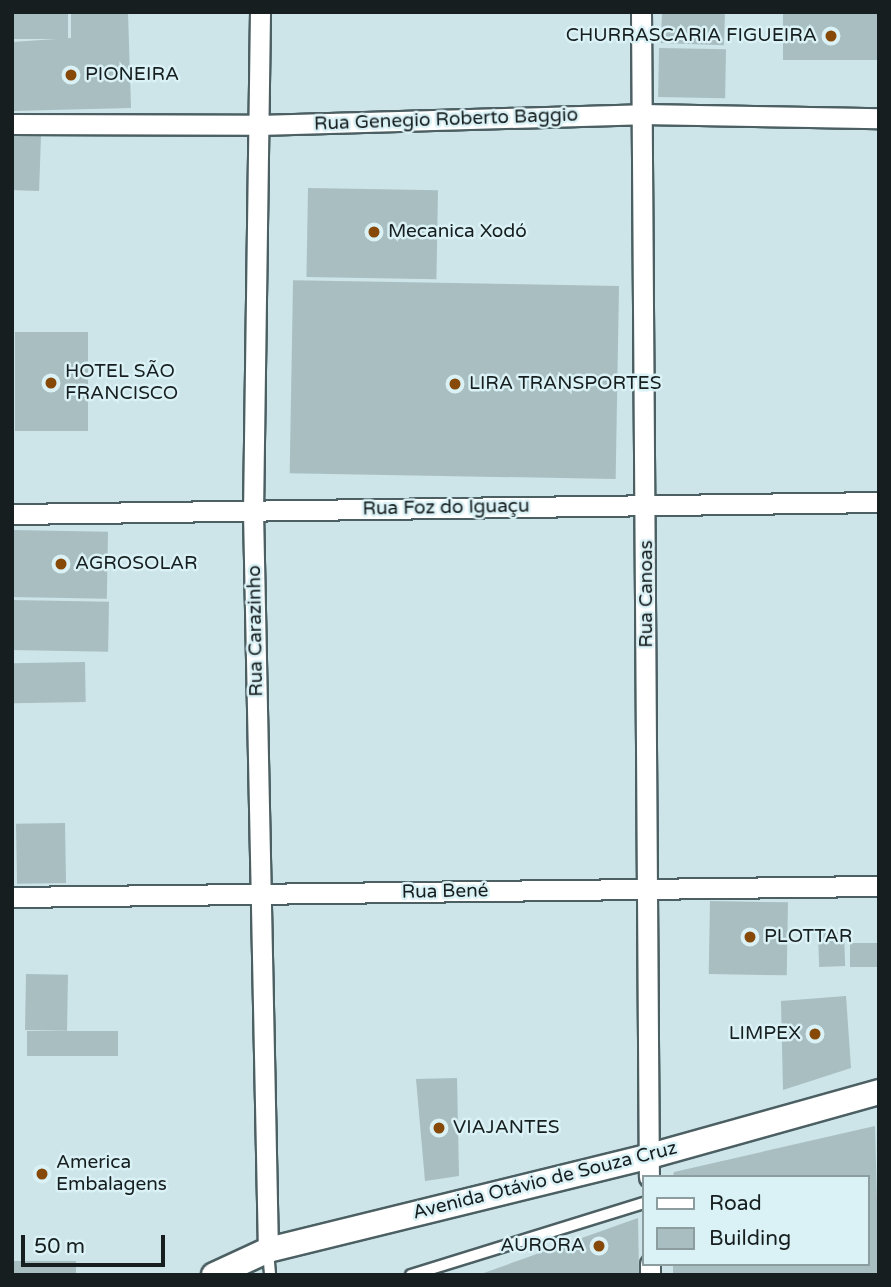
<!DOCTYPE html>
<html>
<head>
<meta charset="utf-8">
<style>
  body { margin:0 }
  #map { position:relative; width:891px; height:1287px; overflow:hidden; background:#cde4e8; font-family:"Varela Round",sans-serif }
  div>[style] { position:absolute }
  .building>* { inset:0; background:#a8bec1; transform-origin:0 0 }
  .roads { filter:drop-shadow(2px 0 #4c6063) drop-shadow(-2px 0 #4c6063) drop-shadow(0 2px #4c6063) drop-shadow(0 -2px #4c6063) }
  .service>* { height:10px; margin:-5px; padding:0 5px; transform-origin:5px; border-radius:5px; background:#fff }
  .minor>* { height:19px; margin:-9.5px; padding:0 9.5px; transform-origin:9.5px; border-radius:9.5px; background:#fff }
  .tertiary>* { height:24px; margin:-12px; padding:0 12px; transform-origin:12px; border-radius:12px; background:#fff }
  .dots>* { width:19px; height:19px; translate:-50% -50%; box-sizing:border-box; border:4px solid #daf1f5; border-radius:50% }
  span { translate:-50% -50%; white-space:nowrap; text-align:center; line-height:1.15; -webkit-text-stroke:5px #daf1f5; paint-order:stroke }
  .poi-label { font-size:19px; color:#161e1f }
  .right { translate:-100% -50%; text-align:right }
  .left { translate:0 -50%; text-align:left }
  .street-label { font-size:19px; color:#161e1f }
  .frame { position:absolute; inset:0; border:14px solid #161e1f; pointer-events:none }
  .legend { position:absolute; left:642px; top:1175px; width:228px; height:91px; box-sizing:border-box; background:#daf1f5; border:2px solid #8c9d9f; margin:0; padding:9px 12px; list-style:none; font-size:21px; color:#161e1f }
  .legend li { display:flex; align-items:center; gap:14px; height:35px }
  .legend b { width:35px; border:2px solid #8c9d9f }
  .scale { position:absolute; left:21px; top:1235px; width:144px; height:32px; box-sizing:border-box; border:4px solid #161e1f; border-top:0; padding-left:9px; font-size:21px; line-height:24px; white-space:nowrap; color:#161e1f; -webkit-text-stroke:5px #daf1f5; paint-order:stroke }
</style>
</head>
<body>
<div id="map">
  <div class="building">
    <i style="left:12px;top:12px;width:56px;height:27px"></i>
    <i style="clip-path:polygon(71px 12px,128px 12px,131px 108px,12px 111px,12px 42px,71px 38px)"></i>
    <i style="left:662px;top:12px;width:63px;height:31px;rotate:2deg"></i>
    <i style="left:783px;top:12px;width:96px;height:48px"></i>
    <i style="left:659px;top:48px;width:67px;height:49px;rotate:1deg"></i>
    <i style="left:12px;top:135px;width:29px;height:55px;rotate:2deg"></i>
    <i style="left:308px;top:188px;width:130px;height:89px;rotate:1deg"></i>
    <i style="left:619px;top:286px;width:193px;height:326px;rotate:91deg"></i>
    <i style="left:88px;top:332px;width:99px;height:73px;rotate:90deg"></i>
    <i style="left:12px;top:530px;width:96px;height:67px;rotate:1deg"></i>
    <i style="left:12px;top:600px;width:97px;height:50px;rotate:1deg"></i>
    <i style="left:85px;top:662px;width:40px;height:73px;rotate:89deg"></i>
    <i style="left:65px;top:823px;width:60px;height:49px;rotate:89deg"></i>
    <i style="left:710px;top:901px;width:78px;height:73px;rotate:1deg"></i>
    <i style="left:844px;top:932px;width:34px;height:26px;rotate:88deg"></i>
    <i style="left:850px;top:943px;width:27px;height:24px"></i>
    <i style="left:26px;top:974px;width:42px;height:56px;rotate:1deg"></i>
    <i style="clip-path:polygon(846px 996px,851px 1068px,783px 1090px,781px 1001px)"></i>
    <i style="left:27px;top:1031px;width:91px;height:25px"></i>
    <i style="clip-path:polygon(457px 1078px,459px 1176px,425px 1181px,416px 1079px)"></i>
    <i style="clip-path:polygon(875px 1126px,879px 1275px,673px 1275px,673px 1264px,868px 1264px,868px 1177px,673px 1177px,674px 1172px)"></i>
    <i style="clip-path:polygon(638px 1218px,639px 1275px,481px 1275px,481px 1274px)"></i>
    <i style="left:76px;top:1261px;width:14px;height:64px;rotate:90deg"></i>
  </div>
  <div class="roads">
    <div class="service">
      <i style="left:268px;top:1251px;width:24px;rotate:85deg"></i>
      <i style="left:411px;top:1275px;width:244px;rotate:-17.2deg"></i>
    </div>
    <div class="minor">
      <i style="left:260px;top:12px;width:499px;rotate:90.8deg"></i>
      <i style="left:253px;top:511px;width:739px;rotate:88.84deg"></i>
      <i style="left:641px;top:12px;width:1165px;rotate:89.61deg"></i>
      <i style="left:12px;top:124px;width:246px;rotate:0.2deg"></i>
      <i style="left:258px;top:125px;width:384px;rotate:-1.6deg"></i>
      <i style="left:642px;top:114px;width:237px;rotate:1deg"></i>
      <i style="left:12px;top:514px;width:867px;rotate:-0.79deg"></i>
      <i style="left:12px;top:897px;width:867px;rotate:-0.73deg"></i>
      <i style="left:650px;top:1264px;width:11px;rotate:90deg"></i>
    </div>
    <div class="tertiary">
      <i style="left:214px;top:1275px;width:60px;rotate:-24.8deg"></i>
      <i style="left:268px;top:1250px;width:393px;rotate:-13.8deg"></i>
      <i style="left:650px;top:1156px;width:238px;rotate:-15.6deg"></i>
    </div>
  </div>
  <div class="dots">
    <i style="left:831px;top:36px;background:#864907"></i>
    <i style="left:71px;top:75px;background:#864907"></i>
    <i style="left:374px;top:232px;background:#864907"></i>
    <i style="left:51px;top:383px;background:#864907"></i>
    <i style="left:455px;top:384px;background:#864907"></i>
    <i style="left:61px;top:564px;background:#864907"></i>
    <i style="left:750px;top:937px;background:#864907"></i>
    <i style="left:815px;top:1034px;background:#864907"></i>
    <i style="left:439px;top:1128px;background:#864907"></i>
    <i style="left:42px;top:1174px;background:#864907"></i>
    <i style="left:599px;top:1246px;background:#864907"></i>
  </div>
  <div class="poi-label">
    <span class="right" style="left:817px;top:36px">CHURRASCARIA FIGUEIRA</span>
    <span class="left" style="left:85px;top:75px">PIONEIRA</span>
    <span class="left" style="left:388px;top:232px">Mecanica Xodó</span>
    <span class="left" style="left:65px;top:383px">HOTEL SÃO<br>FRANCISCO</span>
    <span class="left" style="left:469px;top:384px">LIRA TRANSPORTES</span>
    <span class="left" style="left:75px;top:564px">AGROSOLAR</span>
    <span class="left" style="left:764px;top:937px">PLOTTAR</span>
    <span class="right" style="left:801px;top:1034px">LIMPEX</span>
    <span class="left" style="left:453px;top:1128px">VIAJANTES</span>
    <span class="left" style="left:56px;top:1174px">America<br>Embalagens</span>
    <span class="right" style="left:585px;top:1246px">AURORA</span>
  </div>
  <div class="street-label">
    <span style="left:446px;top:120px;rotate:-2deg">Rua Genegio Roberto Baggio</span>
    <span style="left:446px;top:508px;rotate:-1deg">Rua Foz do Iguaçu</span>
    <span style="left:647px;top:594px;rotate:-90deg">Rua Canoas</span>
    <span style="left:256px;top:631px;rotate:-91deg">Rua Carazinho</span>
    <span style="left:445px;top:892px;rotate:-1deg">Rua Bené</span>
    <span style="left:545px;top:1181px;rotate:-14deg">Avenida Otávio de Souza Cruz</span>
  </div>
  <div class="frame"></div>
  <ul class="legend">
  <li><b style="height:9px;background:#fff"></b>Road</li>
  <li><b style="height:19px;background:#a8bec1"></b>Building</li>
  </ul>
  <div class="scale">50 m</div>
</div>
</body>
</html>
